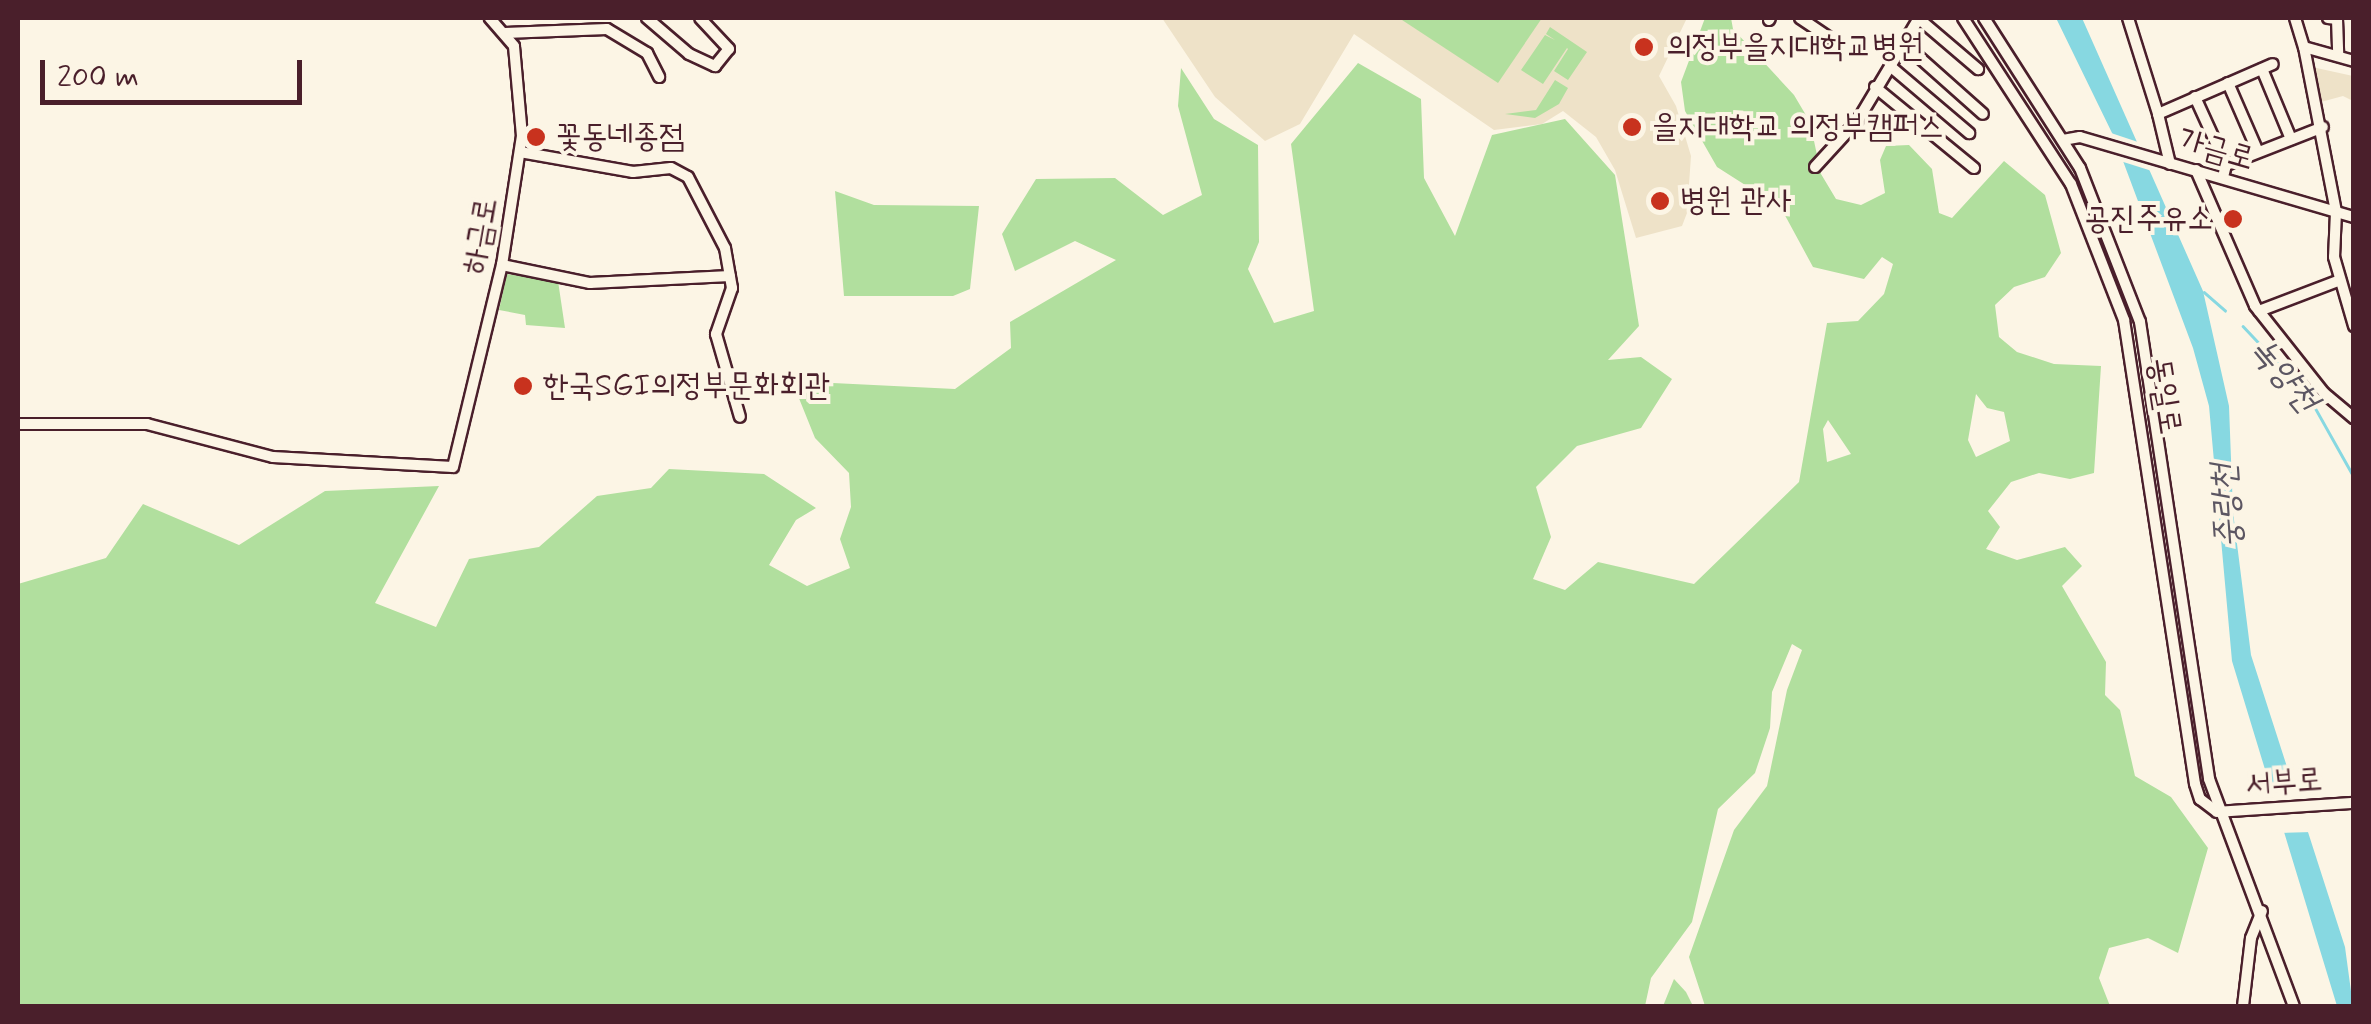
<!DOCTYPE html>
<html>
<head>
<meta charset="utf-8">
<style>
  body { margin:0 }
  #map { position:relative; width:2371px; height:1024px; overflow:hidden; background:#fcf5e5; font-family:Mynerve,"Poor Story",sans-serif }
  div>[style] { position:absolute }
  .built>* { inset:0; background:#eee2c8 }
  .green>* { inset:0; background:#b1df9e }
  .water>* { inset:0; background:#87d8e1 }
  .pier>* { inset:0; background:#fcf5e5 }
  .stream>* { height:2.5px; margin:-1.25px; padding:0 1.25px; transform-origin:1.25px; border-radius:1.25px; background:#87d8e1 }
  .roads { filter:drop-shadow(2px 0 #4a1f2b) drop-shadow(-2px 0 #4a1f2b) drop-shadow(0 2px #4a1f2b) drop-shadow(0 -2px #4a1f2b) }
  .minor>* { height:10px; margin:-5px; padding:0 5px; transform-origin:5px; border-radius:5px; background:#fcf5e5 }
  .dots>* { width:28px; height:28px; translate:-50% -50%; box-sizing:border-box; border:5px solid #fcf5e5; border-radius:50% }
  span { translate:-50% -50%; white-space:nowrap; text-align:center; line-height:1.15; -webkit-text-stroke:8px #fcf5e5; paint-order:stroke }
  .poi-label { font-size:32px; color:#4a1f2b }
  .left { translate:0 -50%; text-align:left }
  .right { translate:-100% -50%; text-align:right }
  .street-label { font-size:32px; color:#4a1f2b }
  .water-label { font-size:35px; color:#5c5662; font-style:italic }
  .frame { position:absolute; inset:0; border:20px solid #4a1f2b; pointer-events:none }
  .scale { position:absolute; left:40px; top:60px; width:262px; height:45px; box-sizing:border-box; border:5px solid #4a1f2b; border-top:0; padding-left:12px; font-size:30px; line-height:35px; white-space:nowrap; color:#4a1f2b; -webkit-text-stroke:8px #fcf5e5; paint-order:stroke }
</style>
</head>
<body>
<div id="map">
  <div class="built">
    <i style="clip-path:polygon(1162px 18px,1687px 18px,1659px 76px,1676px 106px,1691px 156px,1687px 213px,1682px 226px,1636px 238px,1615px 170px,1596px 137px,1563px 111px,1542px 124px,1494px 130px,1354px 34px,1300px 124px,1265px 141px,1215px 97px)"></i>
    <i style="clip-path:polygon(2312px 67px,2353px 76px,2353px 101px,2343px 96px,2321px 102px)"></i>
  </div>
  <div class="green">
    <i style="clip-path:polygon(1399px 18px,1542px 18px,1498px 83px)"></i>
    <i style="clip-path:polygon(evenodd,1705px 18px,1731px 18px,1733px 29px,1794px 95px,1810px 122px,1821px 174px,1836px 199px,1861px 205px,1885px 193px,1880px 160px,1886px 146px,1909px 145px,1932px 169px,1939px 213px,1952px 218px,2004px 161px,2045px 195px,2061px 253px,2045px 277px,2014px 287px,1995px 305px,1999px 337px,2017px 352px,2054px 364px,2101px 366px,2094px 473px,2070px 479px,2039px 473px,2011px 482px,1988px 511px,2000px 527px,1986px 549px,2017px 560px,2065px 547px,2082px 566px,2062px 586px,2106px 662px,2105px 695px,2120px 710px,2135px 776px,2171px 797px,2208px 848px,2178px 953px,2148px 938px,2109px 948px,2099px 978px,2110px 1006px,1705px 1006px,1689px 957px,1734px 830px,1767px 786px,1787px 690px,1802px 650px,1792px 644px,1772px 692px,1770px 728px,1755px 773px,1718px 809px,1692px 922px,1651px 978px,1645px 1006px,18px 1006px,18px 584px,106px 558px,143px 504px,239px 545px,325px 491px,439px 486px,375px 603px,436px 627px,469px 559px,539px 547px,597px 496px,651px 488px,669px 469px,764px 474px,816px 508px,796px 520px,769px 565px,807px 586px,850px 568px,840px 539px,851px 507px,849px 473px,815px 438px,792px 381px,955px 389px,1011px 348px,1010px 322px,1116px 260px,1075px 241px,1015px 271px,1002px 234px,1036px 179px,1115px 178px,1163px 215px,1202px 195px,1178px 106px,1181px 68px,1214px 119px,1258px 145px,1259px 242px,1248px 269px,1274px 323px,1314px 311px,1291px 144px,1358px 63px,1421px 99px,1424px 178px,1455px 236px,1492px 135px,1565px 119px,1615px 175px,1639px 326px,1608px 360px,1641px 357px,1672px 379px,1641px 428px,1577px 446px,1536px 487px,1551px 537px,1533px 579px,1565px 590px,1598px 562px,1694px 584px,1799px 482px,1827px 323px,1858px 321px,1884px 294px,1893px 264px,1882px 257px,1864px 279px,1813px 267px,1781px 208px,1717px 167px,1685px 111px,1681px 82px,1705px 18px,1976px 394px,1987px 408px,2004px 412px,2010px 441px,1976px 457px,1968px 440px,1976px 394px,1705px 18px,1828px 420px,1851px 454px,1827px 462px,1823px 429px,1828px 420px)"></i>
    <i style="clip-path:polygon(1550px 27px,1587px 52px,1568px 80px,1554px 71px,1568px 49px,1567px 48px,1543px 84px,1521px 70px,1545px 35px,1555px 40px,1546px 34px)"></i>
    <i style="clip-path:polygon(1555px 80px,1568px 88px,1559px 104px,1535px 118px,1505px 114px,1536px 110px)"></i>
    <i style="clip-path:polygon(835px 191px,874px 205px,979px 206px,970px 289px,953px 296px,844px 296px)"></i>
    <i style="clip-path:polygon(507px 274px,558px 281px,565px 328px,526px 325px,525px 315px,499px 310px)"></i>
    <i style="clip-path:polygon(1674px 979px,1686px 992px,1693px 1006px,1663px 1006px)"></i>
  </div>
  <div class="water">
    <i style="clip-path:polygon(2056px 18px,2082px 18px,2203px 291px,2229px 406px,2233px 512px,2251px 655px,2345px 947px,2353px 1006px,2337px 1006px,2232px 661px,2209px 406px,2193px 348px,2114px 137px)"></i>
  </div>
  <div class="pier">
    <i style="clip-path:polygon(2105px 131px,2141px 143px,2152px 171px,2117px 160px)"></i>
    <i style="clip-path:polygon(2298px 785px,2312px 832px,2278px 833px,2263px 787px)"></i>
  </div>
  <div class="stream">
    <i style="left:2204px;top:292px;width:28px;rotate:41deg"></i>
    <i style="left:2243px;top:326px;width:95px;rotate:46.7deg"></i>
    <i style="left:2308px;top:395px;width:94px;rotate:60.7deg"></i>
  </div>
  <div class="roads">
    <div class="minor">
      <i style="left:647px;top:18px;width:55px;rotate:40.6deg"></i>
      <i style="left:689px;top:54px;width:29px;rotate:25deg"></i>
      <i style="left:715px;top:66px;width:22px;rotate:-51deg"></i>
      <i style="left:729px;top:49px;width:42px;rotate:-133.1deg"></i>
      <i style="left:1800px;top:18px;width:36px;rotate:34deg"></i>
      <i style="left:1918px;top:18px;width:79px;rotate:40.4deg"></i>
      <i style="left:1963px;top:18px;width:198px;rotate:57deg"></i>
      <i style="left:2071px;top:184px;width:146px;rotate:68.7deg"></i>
      <i style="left:2124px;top:320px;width:469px;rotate:81.3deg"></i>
      <i style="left:2195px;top:784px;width:16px;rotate:72deg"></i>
      <i style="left:2200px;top:799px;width:21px;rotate:37deg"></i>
      <i style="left:1984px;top:18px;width:178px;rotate:57.4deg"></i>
      <i style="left:2080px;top:168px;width:165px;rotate:68.7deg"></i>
      <i style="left:2140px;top:322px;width:462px;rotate:81.4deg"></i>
      <i style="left:2209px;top:779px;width:242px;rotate:69.5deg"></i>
      <i style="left:2128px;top:18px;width:101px;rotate:72.6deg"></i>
      <i style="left:2295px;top:18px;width:30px;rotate:73deg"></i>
      <i style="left:2304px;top:47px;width:52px;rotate:15.6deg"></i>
      <i style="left:2328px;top:18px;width:9px;rotate:6deg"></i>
      <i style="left:2337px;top:19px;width:37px;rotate:88deg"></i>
      <i style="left:1769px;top:20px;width:2px;rotate:-63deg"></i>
      <i style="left:505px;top:33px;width:102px;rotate:-2.2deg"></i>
      <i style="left:607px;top:29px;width:47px;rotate:31deg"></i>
      <i style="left:647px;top:53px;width:27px;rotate:63deg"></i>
      <i style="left:1902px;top:42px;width:108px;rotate:41.6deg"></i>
      <i style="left:2304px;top:47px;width:168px;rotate:79deg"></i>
      <i style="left:2336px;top:212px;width:45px;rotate:92.5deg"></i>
      <i style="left:2334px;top:257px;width:72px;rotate:73.8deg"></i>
      <i style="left:1890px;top:66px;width:104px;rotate:40.3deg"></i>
      <i style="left:2262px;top:69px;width:76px;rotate:67.5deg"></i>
      <i style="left:2228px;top:83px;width:75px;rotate:66.5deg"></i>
      <i style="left:1875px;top:87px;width:128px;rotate:39.3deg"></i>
      <i style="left:2195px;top:97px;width:75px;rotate:65.5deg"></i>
      <i style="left:2063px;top:140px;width:17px;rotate:-10deg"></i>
      <i style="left:2080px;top:137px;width:285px;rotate:16.3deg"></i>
      <i style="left:520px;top:152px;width:115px;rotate:10deg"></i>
      <i style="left:633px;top:172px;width:38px;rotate:-6deg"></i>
      <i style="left:671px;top:168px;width:19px;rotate:28deg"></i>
      <i style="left:688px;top:177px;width:80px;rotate:62.5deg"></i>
      <i style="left:725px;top:248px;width:41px;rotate:80.1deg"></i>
      <i style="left:732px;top:288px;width:49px;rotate:109.2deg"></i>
      <i style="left:716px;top:334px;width:86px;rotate:73.9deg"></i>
      <i style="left:2170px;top:164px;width:51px;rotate:-103.5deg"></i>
      <i style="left:2158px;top:114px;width:125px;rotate:-23.5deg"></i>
      <i style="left:1815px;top:167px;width:64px;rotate:-47.5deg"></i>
      <i style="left:1858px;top:120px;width:119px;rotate:-59.1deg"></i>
      <i style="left:2196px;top:170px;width:148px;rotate:66.5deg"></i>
      <i style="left:2255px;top:306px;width:111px;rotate:51.6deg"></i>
      <i style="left:2324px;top:393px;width:39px;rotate:40deg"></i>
      <i style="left:2223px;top:177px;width:12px;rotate:-76deg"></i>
      <i style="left:2226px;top:165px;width:104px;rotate:-21.4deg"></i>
      <i style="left:502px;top:265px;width:90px;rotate:11.6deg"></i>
      <i style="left:590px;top:283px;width:140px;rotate:-2.9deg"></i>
      <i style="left:2259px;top:311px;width:87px;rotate:-20.9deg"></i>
      <i style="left:18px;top:424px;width:129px"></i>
      <i style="left:147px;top:424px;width:130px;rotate:14.7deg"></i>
      <i style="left:273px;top:457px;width:180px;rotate:3.2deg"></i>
      <i style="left:453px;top:467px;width:208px;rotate:-76.4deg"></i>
      <i style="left:502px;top:265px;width:131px;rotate:-81.2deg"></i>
      <i style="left:522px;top:136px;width:90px;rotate:-95.1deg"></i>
      <i style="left:514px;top:46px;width:37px;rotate:-131deg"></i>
      <i style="left:2217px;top:812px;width:137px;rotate:-3.8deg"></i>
      <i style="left:2243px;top:1006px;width:68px;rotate:-83.3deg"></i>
      <i style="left:2251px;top:938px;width:29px;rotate:-68deg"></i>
    </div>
  </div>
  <div class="dots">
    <i style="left:1644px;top:47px;background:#c8321e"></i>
    <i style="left:1632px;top:127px;background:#c8321e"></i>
    <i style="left:536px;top:137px;background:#c8321e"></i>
    <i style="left:1660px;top:201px;background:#c8321e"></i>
    <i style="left:2233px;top:219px;background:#c8321e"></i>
    <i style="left:523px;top:386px;background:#c8321e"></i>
  </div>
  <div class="poi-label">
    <span class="left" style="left:1666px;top:47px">의정부을지대학교병원</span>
    <span class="left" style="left:1652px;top:127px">을지대학교 의정부캠퍼스</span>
    <span class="left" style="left:556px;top:137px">꽃동네종점</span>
    <span class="left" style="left:1680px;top:201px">병원 관사</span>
    <span class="right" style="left:2213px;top:219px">공진주유소</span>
    <span class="left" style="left:543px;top:386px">한국SGI의정부문화회관</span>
  </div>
  <div class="street-label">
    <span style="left:2216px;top:150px;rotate:16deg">가금로</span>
    <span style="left:481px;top:236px;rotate:-80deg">하금로</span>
    <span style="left:2164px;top:396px;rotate:81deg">동일로</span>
    <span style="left:2284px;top:783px;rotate:-4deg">서부로</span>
  </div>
  <div class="water-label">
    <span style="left:2284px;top:375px;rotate:50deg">녹양천</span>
    <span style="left:2227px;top:506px;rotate:-94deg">중랑천</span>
  </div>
  <div class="frame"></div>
  <div class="scale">200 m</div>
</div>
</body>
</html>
